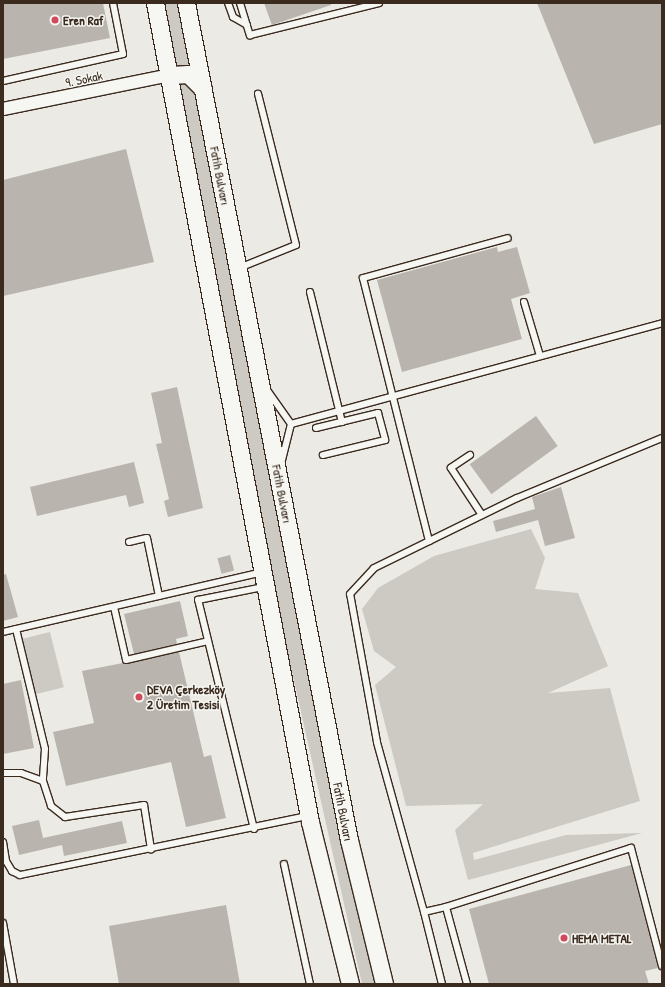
<!DOCTYPE html>
<html>
<head>
<meta charset="utf-8">
<style>
  body { margin:0 }
  #map { position:relative; width:665px; height:987px; overflow:hidden; background:#ebeae5; font-family:"Patrick Hand",sans-serif }
  div>[style] { position:absolute }
  .green>* { inset:0; background:#cdcac4; transform-origin:0 0 }
  .building>* { inset:0; background:#bab4ae; transform-origin:0 0 }
  .roads { filter:drop-shadow(1px 0 #3b2a1e) drop-shadow(-1px 0 #3b2a1e) drop-shadow(0 1px #3b2a1e) drop-shadow(0 -1px #3b2a1e) }
  .lane>* { height:6px; margin:-3px; padding:0 3px; transform-origin:3px; border-radius:3px; background:#f6f6f2 }
  .street>* { height:12px; margin:-6px; padding:0 6px; transform-origin:6px; border-radius:6px; background:#f6f6f2 }
  .secondary>* { height:17px; margin:-8.5px; padding:0 8.5px; transform-origin:8.5px; border-radius:8.5px; background:#f6f6f2 }
  .dots>* { width:11px; height:11px; translate:-50% -50%; box-sizing:border-box; border:2px solid #f6f6f2; border-radius:50% }
  span { translate:-50% -50%; white-space:nowrap; text-align:center; line-height:1.15; -webkit-text-stroke:3px #f6f6f2; paint-order:stroke }
  .poi-label { font-size:13px; color:#3b2a1e; font-weight:700 }
  .left { translate:0 -50%; text-align:left }
  .street-label { font-size:13px; color:#3b2a1e }
  .frame { position:absolute; inset:0; border:4px solid #3b2a1e; pointer-events:none }
</style>
</head>
<body>
<div id="map">
  <div class="green">
    <i style="clip-path:polygon(161px 3px,180px 3px,380px 984px,362px 984px,268px 565px)"></i>
    <i style="clip-path:polygon(531px 529px,545px 558px,535px 589px,578px 593px,608px 666px,548px 693px,610px 688px,640px 801px,473px 853px,474px 860px,566px 835px,642px 833px,468px 880px,455px 830px,483px 804px,406px 806px,375px 685px,396px 667px,374px 651px,362px 609px,378px 588px,434px 556px)"></i>
    <i style="left:50px;top:632px;width:57px;height:29px;rotate:76deg"></i>
  </div>
  <div class="building">
    <i style="clip-path:polygon(3px 3px,103px 3px,110px 38px,3px 59px)"></i>
    <i style="clip-path:polygon(264px 3px,331px 3px,331px 5px,272px 25px)"></i>
    <i style="clip-path:polygon(537px 3px,662px 3px,662px 124px,594px 144px)"></i>
    <i style="clip-path:polygon(126px 149px,154px 262px,3px 296px,3px 180px)"></i>
    <i style="clip-path:polygon(497px 247px,498px 252px,517px 247px,530px 293px,511px 299px,522px 339px,402px 372px,377px 280px)"></i>
    <i style="clip-path:polygon(177px 387px,203px 508px,168px 517px,164px 501px,169px 499px,156px 444px,162px 443px,151px 393px)"></i>
    <i style="left:536px;top:416px;width:37px;height:82px;rotate:54deg"></i>
    <i style="clip-path:polygon(134px 462px,144px 503px,129px 507px,126px 495px,37px 516px,30px 487px)"></i>
    <i style="clip-path:polygon(561px 487px,575px 538px,545px 546px,538px 520px,496px 532px,493px 521px,535px 509px,532px 497px)"></i>
    <i style="left:230px;top:555px;width:16px;height:13px;rotate:75deg"></i>
    <i style="clip-path:polygon(6px 574px,18px 617px,3px 621px,3px 575px)"></i>
    <i style="clip-path:polygon(180px 601px,188px 636px,176px 639px,177px 644px,134px 654px,124px 614px)"></i>
    <i style="clip-path:polygon(179px 652px,204px 757px,211px 755px,226px 818px,186px 827px,171px 762px,66px 786px,53px 732px,94px 723px,82px 671px)"></i>
    <i style="clip-path:polygon(21px 680px,34px 748px,3px 754px,3px 684px)"></i>
    <i style="clip-path:polygon(39px 820px,43px 838px,122px 821px,127px 843px,64px 856px,62px 845px,19px 855px,12px 826px)"></i>
    <i style="clip-path:polygon(631px 865px,658px 968px,645px 971px,649px 984px,489px 984px,469px 909px)"></i>
    <i style="clip-path:polygon(226px 905px,240px 984px,119px 984px,109px 926px)"></i>
  </div>
  <div class="roads">
    <div class="lane">
      <i style="left:228px;top:3px;width:15px;rotate:70deg"></i>
      <i style="left:233px;top:17px;width:16px;rotate:30deg"></i>
      <i style="left:240px;top:3px;width:34px;rotate:73deg"></i>
      <i style="left:250px;top:35px;width:133px;rotate:-13.9deg"></i>
      <i style="left:3px;top:81px;width:123px;rotate:-12.7deg"></i>
      <i style="left:123px;top:54px;width:52px;rotate:-101.1deg"></i>
      <i style="left:239px;top:268px;width:61px;rotate:-22deg"></i>
      <i style="left:296px;top:245px;width:156px;rotate:-104.1deg"></i>
      <i style="left:310px;top:292px;width:134px;rotate:76.2deg"></i>
      <i style="left:524px;top:302px;width:56px;rotate:73.5deg"></i>
      <i style="left:267px;top:390px;width:42px;rotate:54.8deg"></i>
      <i style="left:291px;top:424px;width:41px;rotate:104deg"></i>
      <i style="left:291px;top:424px;width:385px;rotate:-15.2deg"></i>
      <i style="left:316px;top:428px;width:64px;rotate:-13.6deg"></i>
      <i style="left:378px;top:413px;width:28px;rotate:75deg"></i>
      <i style="left:385px;top:440px;width:64px;rotate:166.4deg"></i>
      <i style="left:470px;top:455px;width:23px;rotate:146deg"></i>
      <i style="left:451px;top:468px;width:56px;rotate:56.6deg"></i>
      <i style="left:429px;top:541px;width:271px;rotate:-104.1deg"></i>
      <i style="left:363px;top:278px;width:150px;rotate:-15.4deg"></i>
      <i style="left:129px;top:542px;width:18px;rotate:-13deg"></i>
      <i style="left:147px;top:538px;width:59px;rotate:78.3deg"></i>
      <i style="left:114px;top:607px;width:54px;rotate:77.2deg"></i>
      <i style="left:126px;top:660px;width:84px;rotate:-13deg"></i>
      <i style="left:16px;top:629px;width:123px;rotate:76.4deg"></i>
      <i style="left:45px;top:749px;width:32px;rotate:94deg"></i>
      <i style="left:3px;top:632px;width:266px;rotate:-13deg"></i>
      <i style="left:3px;top:773px;width:18px"></i>
      <i style="left:21px;top:773px;width:23px;rotate:20deg"></i>
      <i style="left:43px;top:781px;width:26px;rotate:72deg"></i>
      <i style="left:51px;top:806px;width:18px;rotate:38deg"></i>
      <i style="left:65px;top:817px;width:80px;rotate:-8.6deg"></i>
      <i style="left:144px;top:805px;width:45px;rotate:81deg"></i>
      <i style="left:254px;top:829px;width:236px;rotate:-103.7deg"></i>
      <i style="left:198px;top:600px;width:66px;rotate:-11.3deg"></i>
      <i style="left:3px;top:842px;width:19px;rotate:81deg"></i>
      <i style="left:6px;top:861px;width:12px;rotate:59deg"></i>
      <i style="left:12px;top:871px;width:9px;rotate:27deg"></i>
      <i style="left:20px;top:875px;width:294px;rotate:-11.6deg"></i>
      <i style="left:284px;top:864px;width:123px;rotate:77.8deg"></i>
      <i style="left:424px;top:912px;width:176px;rotate:-105.5deg"></i>
      <i style="left:377px;top:742px;width:150px;rotate:-100.3deg"></i>
      <i style="left:350px;top:594px;width:35px;rotate:-47deg"></i>
      <i style="left:374px;top:568px;width:159px;rotate:-26.1deg"></i>
      <i style="left:517px;top:498px;width:157px;rotate:-22.5deg"></i>
      <i style="left:3px;top:923px;width:62px;rotate:79.8deg"></i>
      <i style="left:442px;top:984px;width:74px;rotate:-104deg"></i>
      <i style="left:424px;top:912px;width:23px;rotate:-13deg"></i>
      <i style="left:467px;top:984px;width:80px;rotate:-105.3deg"></i>
      <i style="left:446px;top:907px;width:194px;rotate:-17.7deg"></i>
      <i style="left:631px;top:848px;width:122px;rotate:75.3deg"></i>
    </div>
    <div class="street">
      <i style="left:3px;top:109px;width:170px;rotate:-11.5deg"></i>
    </div>
    <div class="secondary">
      <i style="left:155px;top:3px;width:834px;rotate:79.28deg"></i>
      <i style="left:310px;top:822px;width:167px;rotate:76.1deg"></i>
      <i style="left:186px;top:3px;width:853px;rotate:78.98deg"></i>
      <i style="left:349px;top:840px;width:148px;rotate:76.3deg"></i>
      <i style="left:170px;top:75px;width:18px;rotate:-3deg"></i>
      <i style="left:188px;top:74px;width:21px;rotate:45deg"></i>
    </div>
  </div>
  <div class="dots">
    <i style="left:55px;top:20px;background:#d1495b"></i>
    <i style="left:139px;top:697px;background:#d1495b"></i>
    <i style="left:564px;top:938px;background:#d1495b"></i>
  </div>
  <div class="poi-label">
    <span class="left" style="left:63px;top:20px">Eren Raf</span>
    <span class="left" style="left:147px;top:697px">DEVA Çerkezköy<br>2 Üretim Tesisi</span>
    <span class="left" style="left:572px;top:938px">HEMA METAL</span>
  </div>
  <div class="street-label">
    <span style="left:84px;top:79px;rotate:-12deg">9. Sokak</span>
    <span style="left:220px;top:176px;rotate:79deg">Fatih Bulvarı</span>
    <span style="left:282px;top:494px;rotate:79deg">Fatih Bulvarı</span>
    <span style="left:343px;top:812px;rotate:79deg">Fatih Bulvarı</span>
  </div>
  <div class="frame"></div>
</div>
</body>
</html>
